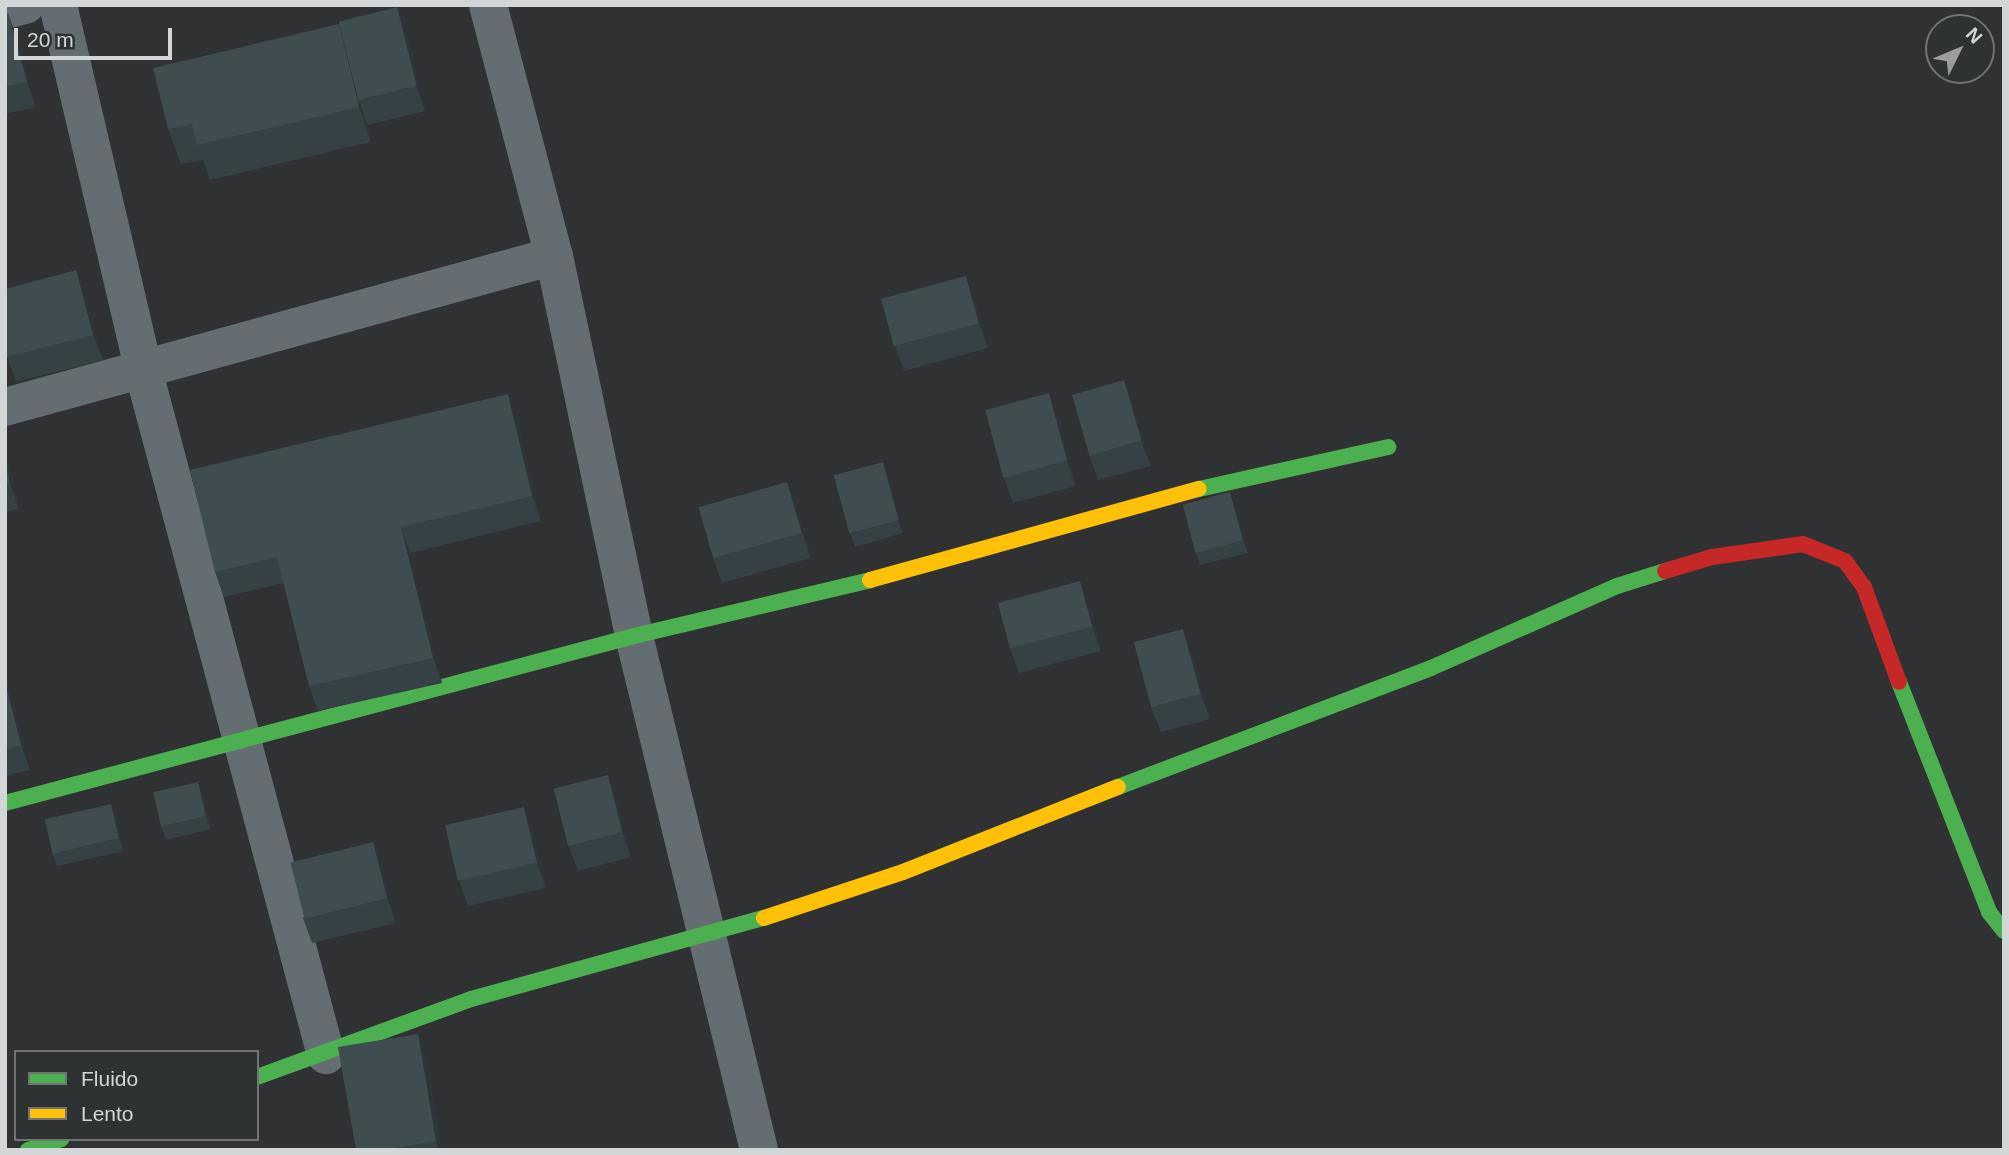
<!DOCTYPE html>
<html>
<head>
<meta charset="utf-8">
<style>
  body { margin:0 }
  #map { position:relative; width:2009px; height:1155px; overflow:hidden; background:#2f3132; font-family:Helvetica,sans-serif }
  div>[style] { position:absolute }
  .street>* { height:38px; margin:-19px; padding:0 19px; transform-origin:19px; border-radius:19px; background:#646e72 }
  .fast>* { height:16px; margin:-8px; padding:0 8px; transform-origin:8px; border-radius:8px; background:#4caf50 }
  .slow>* { height:16px; margin:-8px; padding:0 8px; transform-origin:8px; border-radius:8px; background:#ffc107 }
  .jam>* { height:16px; margin:-8px; padding:0 8px; transform-origin:8px; border-radius:8px; background:#c62828 }
  .wall>* { inset:0; background:#364145 }
  .shaded-wall>* { inset:0; background:#2c3538 }
  .building>* { inset:0; background:#3f4c50; transform-origin:0 0 }
  span { translate:-50% -50%; white-space:nowrap; text-align:center; line-height:1.15; -webkit-text-stroke:6px #2e3233; paint-order:stroke }
  .frame { position:absolute; inset:0; border:7px solid #d3d6d7; pointer-events:none }
  .legend { position:absolute; left:14px; top:1050px; width:245px; height:91px; box-sizing:border-box; background:#2e3233; border:2px solid #707475; margin:0; padding:9px 12px; list-style:none; font-size:21px; color:#d3d6d7 }
  .legend li { display:flex; align-items:center; gap:14px; height:35px }
  .legend b { width:35px; border:2px solid #707475 }
  .north { position:absolute; left:1925px; top:14px; width:70px; height:70px; box-sizing:border-box; background:#2e3233; border:2px solid #707475; border-radius:50%; rotate:47deg; font-size:19px; font-weight:700; line-height:28px; text-align:center; color:#d3d6d7 }
  .north::after { content:''; display:block; margin:auto; width:24px; height:32px; background:#9a9c9d; clip-path:polygon(50% 0,100% 100%,50% 72%,0 100%) }
  .scale { position:absolute; left:14px; top:28px; width:158px; height:32px; box-sizing:border-box; border:4px solid #d3d6d7; border-top:0; padding-left:9px; font-size:21px; line-height:24px; white-space:nowrap; color:#d3d6d7; -webkit-text-stroke:5px #2e3233; paint-order:stroke }
</style>
</head>
<body>
<div id="map">
  <div class="street">
    <i style="left:58px;top:5px;width:378px;rotate:76.8deg"></i>
    <i style="left:144px;top:373px;width:706px;rotate:75.06deg"></i>
    <i style="left:488px;top:5px;width:260px;rotate:75.3deg"></i>
    <i style="left:554px;top:256px;width:388px;rotate:78.1deg"></i>
    <i style="left:634px;top:636px;width:529px;rotate:76.33deg"></i>
    <i style="left:5px;top:10px;width:21px;rotate:-14deg"></i>
    <i style="left:5px;top:407px;width:569px;rotate:-15.38deg"></i>
  </div>
  <div class="fast">
    <i style="left:1199px;top:489px;width:194px;rotate:-12.5deg"></i>
    <i style="left:1899px;top:682px;width:247px;rotate:68.6deg"></i>
    <i style="left:1989px;top:912px;width:24px;rotate:52deg"></i>
    <i style="left:1118px;top:787px;width:335px;rotate:-20.8deg"></i>
    <i style="left:1431px;top:668px;width:203px;rotate:-23.8deg"></i>
    <i style="left:1617px;top:586px;width:50px;rotate:-17.4deg"></i>
    <i style="left:5px;top:803px;width:651px;rotate:-14.87deg"></i>
    <i style="left:634px;top:636px;width:243px;rotate:-13.3deg"></i>
    <i style="left:257px;top:1077px;width:228px;rotate:-20deg"></i>
    <i style="left:471px;top:999px;width:304px;rotate:-15.5deg"></i>
    <i style="left:28px;top:1150px;width:35px;rotate:-18deg"></i>
  </div>
  <div class="slow">
    <i style="left:870px;top:580px;width:341px;rotate:-15.5deg"></i>
    <i style="left:764px;top:918px;width:146px;rotate:-18.3deg"></i>
    <i style="left:903px;top:872px;width:231px;rotate:-21.6deg"></i>
  </div>
  <div class="jam">
    <i style="left:1665px;top:571px;width:49px;rotate:-16.6deg"></i>
    <i style="left:1712px;top:557px;width:92px;rotate:-8.1deg"></i>
    <i style="left:1803px;top:544px;width:45px;rotate:22deg"></i>
    <i style="left:1845px;top:561px;width:32px;rotate:54deg"></i>
    <i style="left:1864px;top:587px;width:101px;rotate:69.8deg"></i>
  </div>
  <div class="wall">
    <i style="clip-path:polygon(397px 7px,406px 32px,425px 111px,368px 125px,366px 121px,371px 142px,210px 180px,203px 160px,181px 164px,168px 129px,339px 24px,342px 34px)"></i>
    <i style="clip-path:polygon(5px 14px,17px 38px,36px 107px,5px 114px)"></i>
    <i style="clip-path:polygon(76px 270px,85px 295px,103px 360px,16px 382px,7px 357px)"></i>
    <i style="clip-path:polygon(975px 301px,988px 348px,904px 371px,895px 346px)"></i>
    <i style="clip-path:polygon(1124px 380px,1133px 405px,1151px 466px,1098px 480px,1089px 455px)"></i>
    <i style="clip-path:polygon(1058px 418px,1076px 486px,1013px 503px,1004px 478px)"></i>
    <i style="clip-path:polygon(517px 419px,541px 521px,410px 553px,442px 683px,318px 711px,309px 686px,284px 583px,224px 597px,215px 572px)"></i>
    <i style="clip-path:polygon(5px 450px,19px 509px,5px 512px)"></i>
    <i style="clip-path:polygon(887px 475px,903px 533px,855px 547px,850px 533px)"></i>
    <i style="clip-path:polygon(787px 482px,796px 507px,811px 558px,722px 583px,713px 558px)"></i>
    <i style="clip-path:polygon(1235px 505px,1248px 553px,1200px 565px,1196px 552px)"></i>
    <i style="clip-path:polygon(1089px 606px,1101px 651px,1019px 673px,1010px 648px)"></i>
    <i style="clip-path:polygon(1192px 654px,1210px 719px,1161px 732px,1151px 707px)"></i>
    <i style="clip-path:polygon(5px 674px,9px 684px,30px 770px,5px 776px)"></i>
    <i style="clip-path:polygon(198px 782px,203px 795px,211px 829px,166px 840px,161px 826px)"></i>
    <i style="clip-path:polygon(617px 800px,631px 857px,578px 871px,568px 845px)"></i>
    <i style="clip-path:polygon(111px 804px,116px 818px,124px 851px,57px 866px,52px 853px)"></i>
    <i style="clip-path:polygon(533px 832px,546px 888px,468px 906px,459px 881px)"></i>
    <i style="clip-path:polygon(373px 842px,382px 867px,396px 923px,312px 943px,303px 918px)"></i>
    <i style="clip-path:polygon(418px 1034px,427px 1059px,442px 1150px,356px 1150px)"></i>
  </div>
  <div class="shaded-wall">
    <i style="clip-path:polygon(397px 7px,406px 32px,425px 111px,416px 86px)"></i>
    <i style="clip-path:polygon(8px 13px,17px 38px,36px 107px,27px 82px)"></i>
    <i style="clip-path:polygon(339px 24px,351px 59px,359px 100px,366px 121px,371px 142px,359px 107px)"></i>
    <i style="clip-path:polygon(76px 270px,85px 295px,103px 360px,93px 335px)"></i>
    <i style="clip-path:polygon(966px 276px,975px 301px,988px 348px,979px 323px)"></i>
    <i style="clip-path:polygon(1124px 380px,1133px 405px,1151px 466px,1141px 441px)"></i>
    <i style="clip-path:polygon(1049px 393px,1058px 418px,1076px 486px,1067px 461px)"></i>
    <i style="clip-path:polygon(508px 394px,517px 419px,541px 521px,532px 496px)"></i>
    <i style="clip-path:polygon(5px 450px,19px 509px,10px 484px,5px 462px)"></i>
    <i style="clip-path:polygon(883px 462px,887px 475px,903px 533px,898px 520px)"></i>
    <i style="clip-path:polygon(787px 482px,796px 507px,811px 558px,802px 533px)"></i>
    <i style="clip-path:polygon(1230px 492px,1235px 505px,1248px 553px,1243px 540px)"></i>
    <i style="clip-path:polygon(401px 527px,410px 553px,442px 683px,433px 658px)"></i>
    <i style="clip-path:polygon(1080px 581px,1089px 606px,1101px 651px,1092px 626px)"></i>
    <i style="clip-path:polygon(1183px 629px,1192px 654px,1210px 719px,1201px 694px)"></i>
    <i style="clip-path:polygon(5px 674px,9px 684px,30px 770px,21px 745px,5px 682px)"></i>
    <i style="clip-path:polygon(608px 775px,617px 800px,631px 857px,622px 832px)"></i>
    <i style="clip-path:polygon(198px 782px,203px 795px,211px 829px,206px 816px)"></i>
    <i style="clip-path:polygon(111px 804px,116px 818px,124px 851px,119px 838px)"></i>
    <i style="clip-path:polygon(524px 807px,533px 832px,546px 888px,537px 863px)"></i>
    <i style="clip-path:polygon(373px 842px,382px 867px,396px 923px,387px 898px)"></i>
    <i style="clip-path:polygon(418px 1034px,427px 1059px,442px 1150px,439px 1150px,436px 1141px)"></i>
  </div>
  <div class="building">
    <i style="left:397px;top:7px;width:81px;height:60px;rotate:76deg"></i>
    <i style="clip-path:polygon(8px 13px,27px 82px,5px 87px,5px 14px)"></i>
    <i style="clip-path:polygon(339px 24px,359px 107px,197px 145px,192px 124px,168px 129px,153px 68px)"></i>
    <i style="clip-path:polygon(76px 270px,93px 335px,7px 357px,5px 351px,5px 289px)"></i>
    <i style="left:966px;top:276px;width:49px;height:88px;rotate:75deg"></i>
    <i style="left:1124px;top:380px;width:63px;height:54px;rotate:74deg"></i>
    <i style="left:1049px;top:393px;width:70px;height:66px;rotate:75deg"></i>
    <i style="clip-path:polygon(508px 394px,532px 496px,401px 527px,433px 658px,309px 686px,277px 557px,215px 572px,190px 470px)"></i>
    <i style="clip-path:polygon(5px 462px,10px 484px,5px 485px)"></i>
    <i style="left:883px;top:462px;width:60px;height:51px;rotate:75deg"></i>
    <i style="left:787px;top:482px;width:53px;height:92px;rotate:74deg"></i>
    <i style="left:1230px;top:492px;width:50px;height:49px;rotate:75deg"></i>
    <i style="left:1080px;top:581px;width:47px;height:85px;rotate:75deg"></i>
    <i style="left:1183px;top:629px;width:67px;height:51px;rotate:75deg"></i>
    <i style="clip-path:polygon(5px 682px,21px 745px,5px 749px)"></i>
    <i style="left:608px;top:775px;width:59px;height:56px;rotate:76deg"></i>
    <i style="left:198px;top:782px;width:35px;height:46px;rotate:77deg"></i>
    <i style="left:111px;top:804px;width:35px;height:68px;rotate:77deg"></i>
    <i style="left:524px;top:807px;width:57px;height:81px;rotate:77deg"></i>
    <i style="left:373px;top:842px;width:58px;height:85px;rotate:76deg"></i>
    <i style="clip-path:polygon(418px 1034px,436px 1141px,382px 1150px,356px 1150px,338px 1047px)"></i>
  </div>
  <div class="frame"></div>
  <ul class="legend">
  <li><b style="height:9px;background:#4caf50"></b>Fluido</li>
  <li><b style="height:9px;background:#ffc107"></b>Lento</li>
  </ul>
  <div class="north">N</div>
  <div class="scale">20 m</div>
</div>
</body>
</html>
